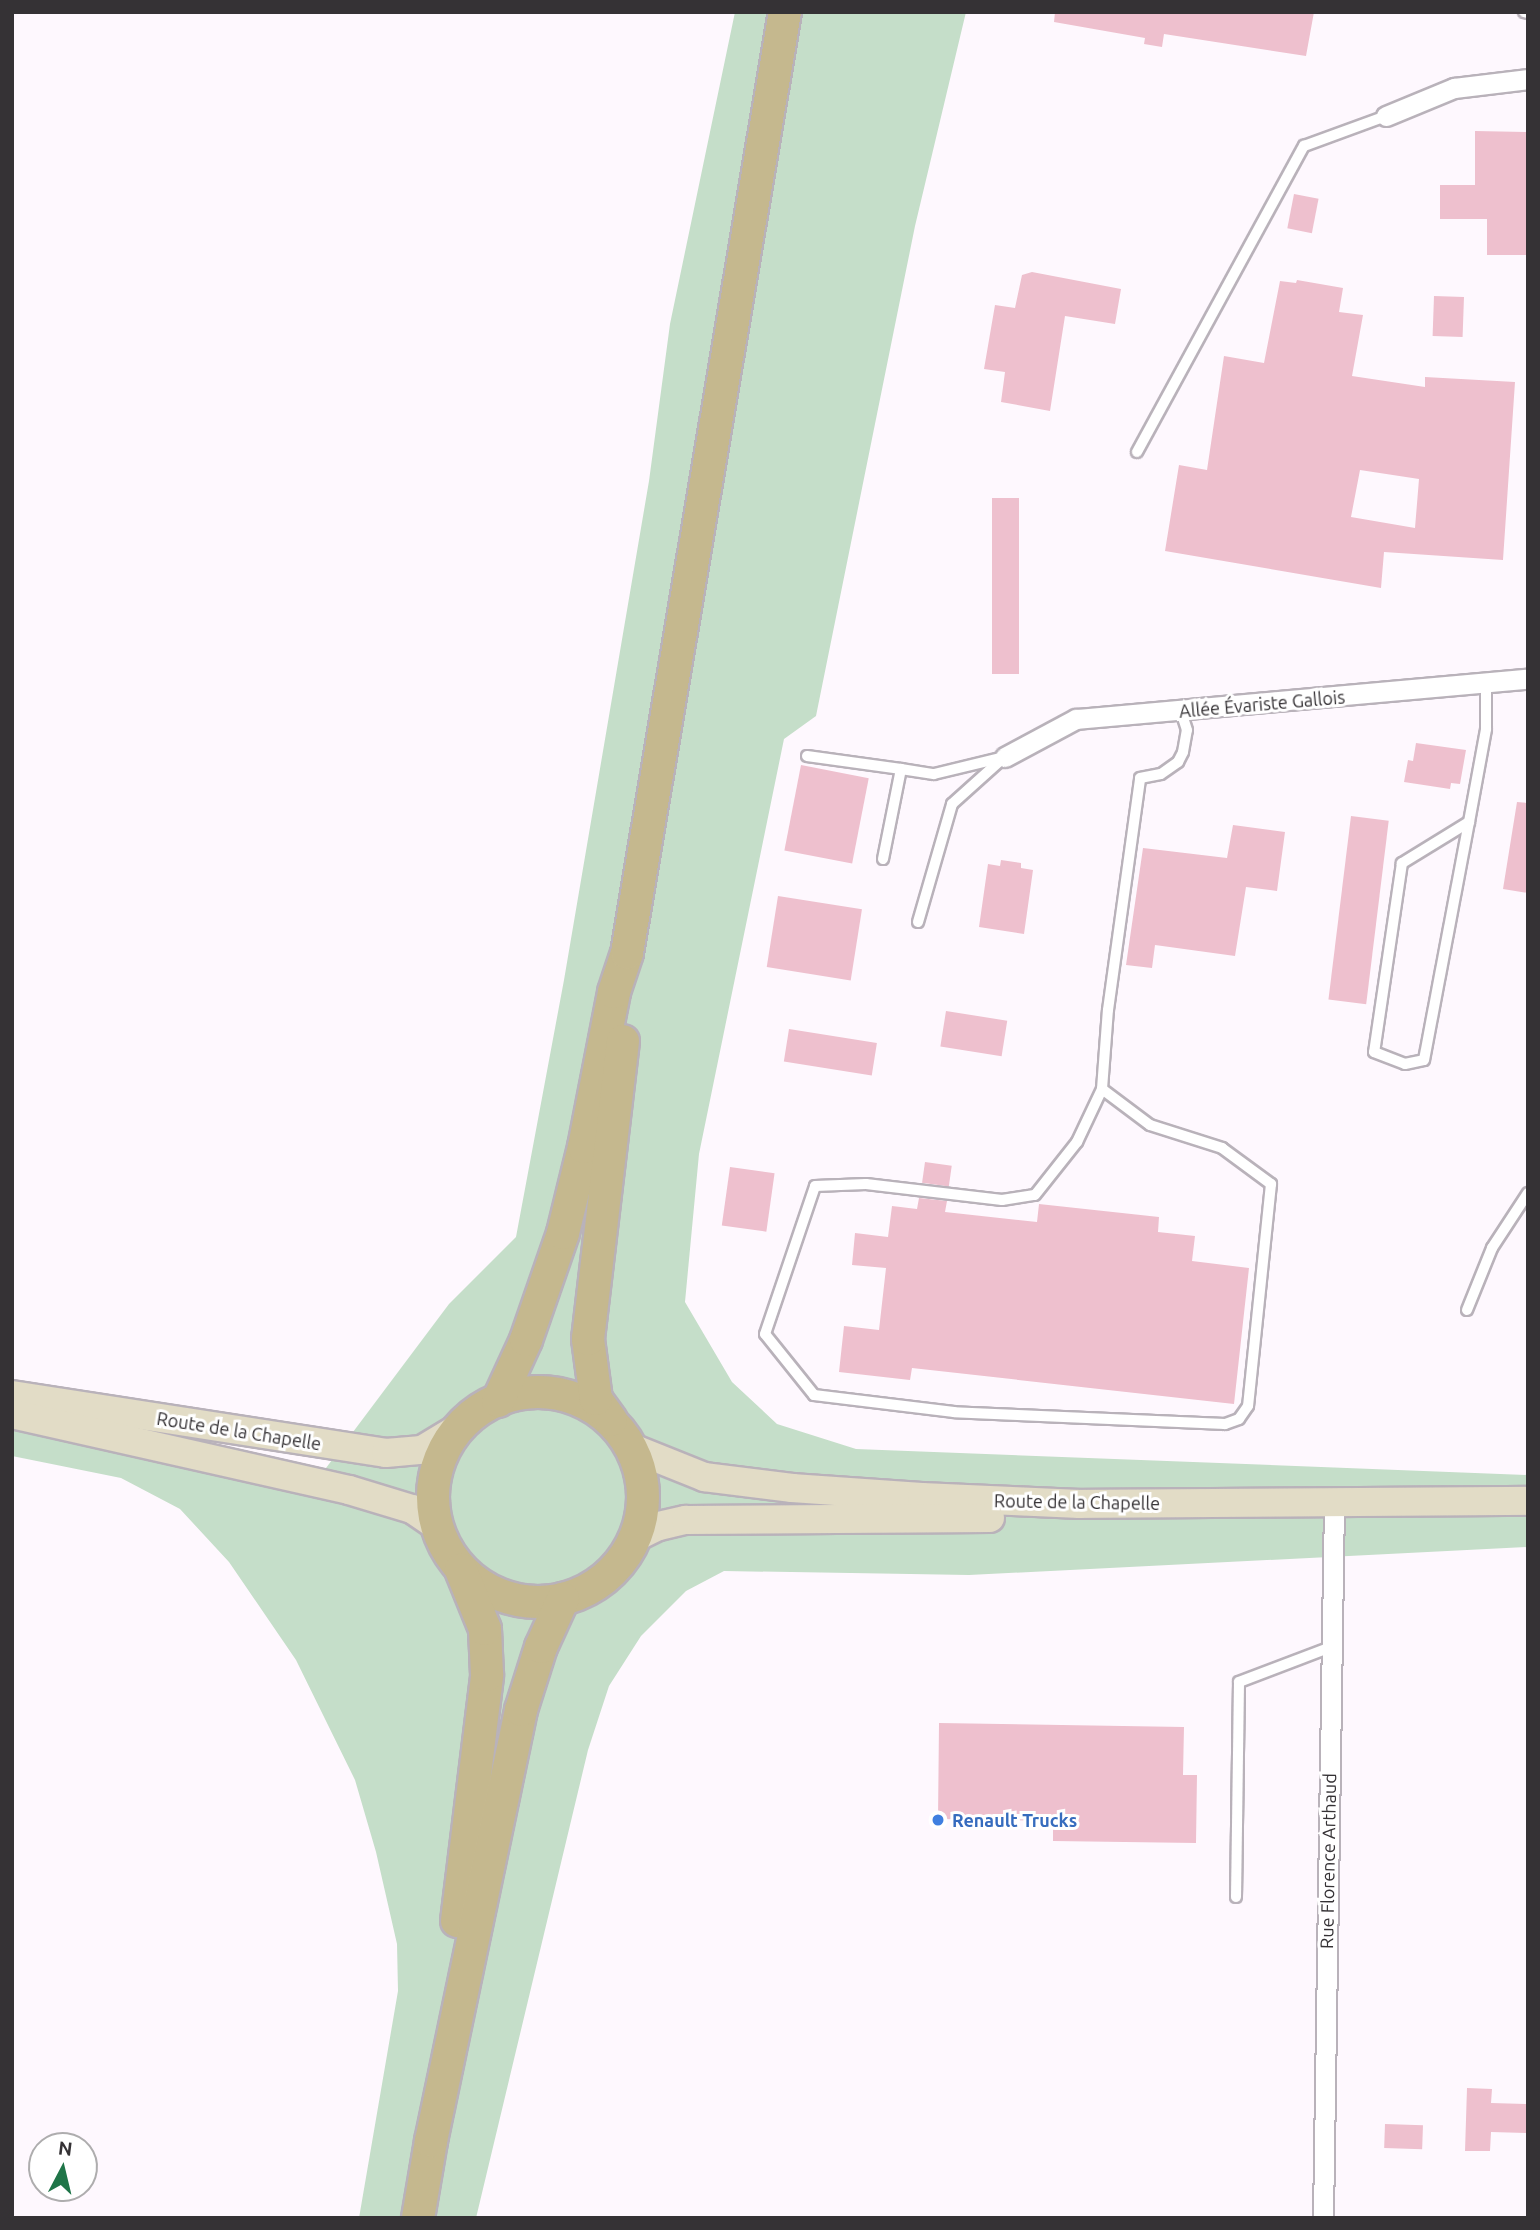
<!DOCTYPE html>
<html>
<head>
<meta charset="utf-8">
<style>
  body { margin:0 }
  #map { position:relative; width:1540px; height:2230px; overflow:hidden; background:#fef8fe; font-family:Ubuntu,sans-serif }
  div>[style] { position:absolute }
  .green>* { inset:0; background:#c5dec9 }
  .building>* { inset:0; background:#eec0ce; transform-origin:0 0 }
  .roads { filter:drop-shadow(2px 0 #b9b2ba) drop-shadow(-2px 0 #b9b2ba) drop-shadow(0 2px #b9b2ba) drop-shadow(0 -2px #b9b2ba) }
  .service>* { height:10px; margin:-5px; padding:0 5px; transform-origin:5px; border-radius:5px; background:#fff }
  .minor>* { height:19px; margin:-9.5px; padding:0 9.5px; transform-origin:9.5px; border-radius:9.5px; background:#fff }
  .secondary>* { height:28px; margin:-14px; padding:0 14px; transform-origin:14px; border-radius:14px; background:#e2dcc6 }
  .primary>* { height:32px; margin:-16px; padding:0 16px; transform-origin:16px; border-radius:16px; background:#c5b88e }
  .primary>.ring { margin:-16px; padding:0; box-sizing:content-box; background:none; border:32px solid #c5b88e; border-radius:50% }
  .dots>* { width:19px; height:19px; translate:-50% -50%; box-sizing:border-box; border:4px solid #fff; border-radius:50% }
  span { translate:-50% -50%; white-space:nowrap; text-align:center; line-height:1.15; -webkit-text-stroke:6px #fff; paint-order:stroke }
  .street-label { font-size:18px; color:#353235 }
  .shop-label { font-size:18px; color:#366cbe; font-weight:700 }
  .left { translate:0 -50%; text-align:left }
  .frame { position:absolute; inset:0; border:14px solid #353235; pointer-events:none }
  .north { position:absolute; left:28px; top:2132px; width:70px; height:70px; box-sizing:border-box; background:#fff; border:2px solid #aeadae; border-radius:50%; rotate:7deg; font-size:19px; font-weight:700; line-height:28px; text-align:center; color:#353235 }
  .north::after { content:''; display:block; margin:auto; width:24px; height:32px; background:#1f7548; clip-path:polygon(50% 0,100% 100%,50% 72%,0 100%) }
</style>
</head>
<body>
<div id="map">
  <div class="green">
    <i style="clip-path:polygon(735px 12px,966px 12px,915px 226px,816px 716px,784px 739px,699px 1154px,685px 1302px,732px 1382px,777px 1424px,856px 1449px,1528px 1475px,1528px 1547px,969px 1575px,724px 1571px,686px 1591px,641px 1636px,609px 1686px,588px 1750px,476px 2218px,359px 2218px,398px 1991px,397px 1944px,376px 1852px,355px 1780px,296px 1660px,229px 1562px,180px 1509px,121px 1478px,12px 1456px,12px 1425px,311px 1488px,449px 1304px,516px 1237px,564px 980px,649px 481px,670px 324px)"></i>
  </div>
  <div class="building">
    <i style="clip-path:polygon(1055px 12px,1314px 12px,1306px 56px,1164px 34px,1162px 47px,1144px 44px,1145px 38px,1054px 22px)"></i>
    <i style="clip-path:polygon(1475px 131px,1528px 132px,1528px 255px,1487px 255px,1487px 219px,1440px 219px,1440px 185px,1475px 185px)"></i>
    <i style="left:1294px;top:194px;width:25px;height:35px;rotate:11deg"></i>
    <i style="clip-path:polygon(1032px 272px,1121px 289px,1115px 324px,1065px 316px,1050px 411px,1001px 402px,1005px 372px,984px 369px,995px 305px,1015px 308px,1022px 275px)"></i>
    <i style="clip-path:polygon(evenodd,1297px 280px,1343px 288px,1339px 312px,1363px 315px,1352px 376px,1425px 387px,1425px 377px,1515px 382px,1503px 560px,1384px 552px,1381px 588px,1165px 551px,1179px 465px,1207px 470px,1224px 356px,1264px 363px,1280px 281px,1296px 283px,1297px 280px,1360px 470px,1419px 479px,1415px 528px,1351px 517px,1360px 470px)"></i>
    <i style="left:1434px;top:296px;width:30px;height:40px;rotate:2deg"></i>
    <i style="left:992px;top:498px;width:27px;height:176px"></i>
    <i style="clip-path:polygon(1416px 743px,1466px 750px,1460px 784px,1451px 783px,1450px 789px,1404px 782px,1408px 760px,1413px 761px)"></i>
    <i style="left:801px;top:765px;width:69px;height:87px;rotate:11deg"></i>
    <i style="clip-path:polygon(1517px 802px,1528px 803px,1528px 893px,1503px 889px)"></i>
    <i style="left:1351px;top:816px;width:38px;height:185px;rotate:7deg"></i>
    <i style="clip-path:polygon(1233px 825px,1285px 832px,1277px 891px,1246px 887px,1235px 956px,1155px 945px,1152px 968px,1126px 965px,1143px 848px,1227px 858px)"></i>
    <i style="clip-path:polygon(1001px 860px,1021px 863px,1021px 868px,1033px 870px,1024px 934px,979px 927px,988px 864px,1000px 866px)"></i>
    <i style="left:778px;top:896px;width:85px;height:72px;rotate:9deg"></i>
    <i style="left:946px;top:1011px;width:62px;height:36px;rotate:9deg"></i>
    <i style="left:789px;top:1029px;width:89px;height:33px;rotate:9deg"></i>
    <i style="left:925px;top:1162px;width:27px;height:21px;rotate:8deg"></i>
    <i style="left:730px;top:1167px;width:45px;height:59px;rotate:8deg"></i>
    <i style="clip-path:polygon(919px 1198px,947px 1201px,945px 1212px,1037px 1222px,1039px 1204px,1159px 1217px,1158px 1232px,1195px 1236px,1192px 1261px,1249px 1268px,1234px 1404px,912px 1368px,910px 1380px,839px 1372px,844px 1326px,879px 1330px,886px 1268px,852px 1265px,855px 1233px,888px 1237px,892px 1206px,917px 1209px)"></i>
    <i style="clip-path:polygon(939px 1723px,1184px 1727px,1183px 1775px,1197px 1775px,1196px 1843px,1053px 1841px,1053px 1821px,938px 1819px)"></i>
    <i style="clip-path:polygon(1467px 2088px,1492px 2089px,1491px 2103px,1528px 2104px,1528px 2133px,1491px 2132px,1490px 2151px,1465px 2151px)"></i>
    <i style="left:1385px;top:2124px;width:38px;height:24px;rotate:2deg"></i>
  </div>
  <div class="roads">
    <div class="service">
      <i style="left:1524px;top:12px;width:4px;rotate:14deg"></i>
      <i style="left:1137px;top:452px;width:349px;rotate:-61.4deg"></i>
      <i style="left:1304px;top:146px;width:87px;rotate:-20.1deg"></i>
      <i style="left:807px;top:756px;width:95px;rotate:7.9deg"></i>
      <i style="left:1469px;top:822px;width:79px;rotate:148.5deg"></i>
      <i style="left:1402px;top:863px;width:191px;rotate:98.4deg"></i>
      <i style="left:1374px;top:1052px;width:33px;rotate:21deg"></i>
      <i style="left:1405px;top:1064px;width:19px;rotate:-12deg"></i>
      <i style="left:1424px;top:1060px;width:242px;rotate:-79.3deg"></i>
      <i style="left:1469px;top:822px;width:95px;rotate:-79.6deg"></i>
      <i style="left:1486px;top:729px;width:46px;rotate:-90deg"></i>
      <i style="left:883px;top:859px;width:92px;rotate:-78.7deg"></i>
      <i style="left:901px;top:769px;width:33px;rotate:9deg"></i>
      <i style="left:934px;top:774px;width:73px;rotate:-13.5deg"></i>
      <i style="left:918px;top:922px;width:123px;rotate:-73.9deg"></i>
      <i style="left:952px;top:804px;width:67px;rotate:-42deg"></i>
      <i style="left:1102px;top:1089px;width:60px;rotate:36.9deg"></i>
      <i style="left:1150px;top:1125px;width:76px;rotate:17.7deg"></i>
      <i style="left:1222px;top:1148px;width:61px;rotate:36.3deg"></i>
      <i style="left:1271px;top:1184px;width:223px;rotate:95.9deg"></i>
      <i style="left:1248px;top:1406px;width:16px;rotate:125deg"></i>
      <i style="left:1239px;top:1419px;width:15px;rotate:160deg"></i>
      <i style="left:1225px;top:1424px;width:271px;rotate:-177.5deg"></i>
      <i style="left:954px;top:1412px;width:141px;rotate:-173.1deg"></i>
      <i style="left:814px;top:1395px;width:78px;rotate:-128.8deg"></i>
      <i style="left:765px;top:1334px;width:156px;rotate:-71.3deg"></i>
      <i style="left:815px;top:1186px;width:51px;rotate:-2.2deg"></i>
      <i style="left:866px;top:1184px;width:137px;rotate:6.7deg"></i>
      <i style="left:1002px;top:1200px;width:33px;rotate:-9deg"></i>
      <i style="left:1035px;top:1195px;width:68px;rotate:-51.6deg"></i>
      <i style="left:1077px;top:1142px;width:59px;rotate:-64.7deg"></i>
      <i style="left:1102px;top:1089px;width:79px;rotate:-85.7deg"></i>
      <i style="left:1108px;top:1010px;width:234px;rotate:-82.1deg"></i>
      <i style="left:1140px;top:778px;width:21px;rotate:-11deg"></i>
      <i style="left:1161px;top:774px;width:21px;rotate:-35deg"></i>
      <i style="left:1178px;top:762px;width:11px;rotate:-63deg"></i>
      <i style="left:1183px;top:752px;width:22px;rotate:-80deg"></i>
      <i style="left:1187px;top:730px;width:20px;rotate:-108deg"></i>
      <i style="left:1467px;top:1310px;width:67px;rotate:-68deg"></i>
      <i style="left:1492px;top:1248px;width:66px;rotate:-56.8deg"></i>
      <i style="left:1236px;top:1897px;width:215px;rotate:-89.2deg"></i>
      <i style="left:1239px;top:1682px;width:98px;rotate:-20.8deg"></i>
    </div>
    <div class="minor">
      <i style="left:1386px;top:116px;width:74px;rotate:-22.4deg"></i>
      <i style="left:1454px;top:88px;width:75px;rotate:-6.9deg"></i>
      <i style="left:1005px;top:757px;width:81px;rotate:-28.2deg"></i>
      <i style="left:1076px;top:719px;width:454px;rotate:-5.1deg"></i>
      <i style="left:1323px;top:2218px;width:714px;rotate:-89.12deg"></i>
    </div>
    <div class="secondary">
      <i style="left:12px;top:1395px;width:378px;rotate:8.8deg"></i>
      <i style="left:386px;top:1453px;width:36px;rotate:-5deg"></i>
      <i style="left:422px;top:1450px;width:44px;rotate:-31.2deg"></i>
      <i style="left:12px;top:1414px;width:345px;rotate:12.7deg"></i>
      <i style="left:349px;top:1490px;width:66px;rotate:16.8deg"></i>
      <i style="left:412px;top:1509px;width:30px;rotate:34deg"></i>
      <i style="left:632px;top:1448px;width:78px;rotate:21.9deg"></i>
      <i style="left:704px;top:1477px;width:89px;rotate:7.1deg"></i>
      <i style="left:792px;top:1488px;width:130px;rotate:4deg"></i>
      <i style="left:922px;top:1497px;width:158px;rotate:2.5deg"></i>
      <i style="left:1080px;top:1504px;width:448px;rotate:-0.4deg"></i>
      <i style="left:636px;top:1537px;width:25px;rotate:-26deg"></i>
      <i style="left:659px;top:1526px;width:28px;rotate:-13deg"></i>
      <i style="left:686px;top:1520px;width:304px;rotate:-0.4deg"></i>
    </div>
    <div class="primary">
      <i class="ring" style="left:433px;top:1392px;width:178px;height:178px"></i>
      <i style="left:498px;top:1401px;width:67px;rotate:-65.3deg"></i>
      <i style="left:526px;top:1340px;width:113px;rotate:-70.9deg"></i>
      <i style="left:563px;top:1233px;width:89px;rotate:-76.3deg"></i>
      <i style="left:584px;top:1147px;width:158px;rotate:-79deg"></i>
      <i style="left:614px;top:992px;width:41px;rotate:-71.6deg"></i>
      <i style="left:627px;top:953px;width:954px;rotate:-80.47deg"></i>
      <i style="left:611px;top:1420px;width:26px;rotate:-126deg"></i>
      <i style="left:596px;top:1399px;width:61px;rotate:-97.6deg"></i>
      <i style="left:588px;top:1339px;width:300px;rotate:-83.3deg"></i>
      <i style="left:457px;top:1921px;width:248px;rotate:-83deg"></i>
      <i style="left:487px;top:1675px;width:46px;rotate:-92.5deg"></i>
      <i style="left:485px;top:1629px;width:64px;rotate:-112.1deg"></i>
      <i style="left:418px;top:2218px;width:78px;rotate:-80.4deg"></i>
      <i style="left:431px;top:2141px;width:440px;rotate:-78.2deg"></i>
      <i style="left:521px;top:1710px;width:66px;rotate:-72.4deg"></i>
      <i style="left:541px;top:1647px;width:53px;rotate:-65.4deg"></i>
    </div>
  </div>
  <div class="dots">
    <i style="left:938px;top:1820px;background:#3f7fe0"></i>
  </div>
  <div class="street-label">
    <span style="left:1262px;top:704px;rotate:-5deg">Allée Évariste Gallois</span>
    <span style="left:239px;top:1431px;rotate:9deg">Route de la Chapelle</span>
    <span style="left:1077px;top:1502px;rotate:1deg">Route de la Chapelle</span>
    <span style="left:1328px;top:1861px;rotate:-89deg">Rue Florence Arthaud</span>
  </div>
  <div class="shop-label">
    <span class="left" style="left:952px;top:1820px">Renault Trucks</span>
  </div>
  <div class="frame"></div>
  <div class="north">N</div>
</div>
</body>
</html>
